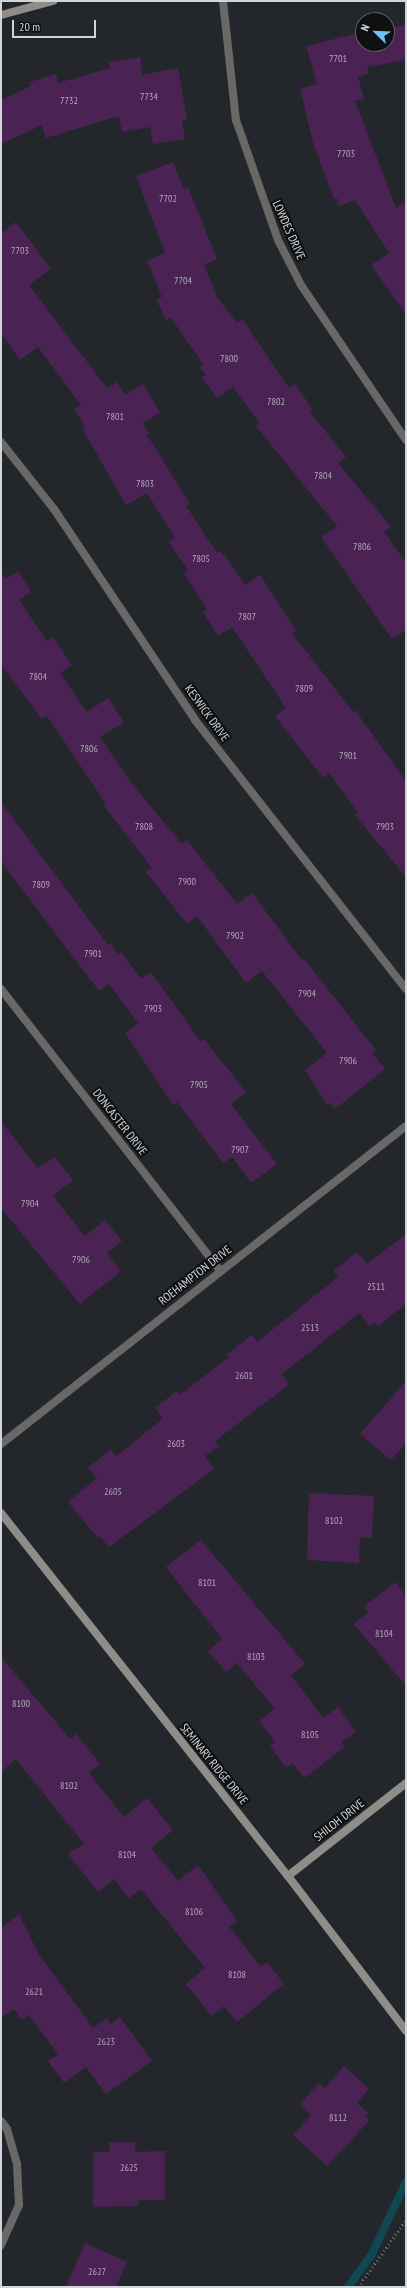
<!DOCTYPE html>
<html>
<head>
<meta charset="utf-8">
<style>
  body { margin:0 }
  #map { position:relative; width:407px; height:2288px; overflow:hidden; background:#23272c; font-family:"PT Sans Narrow",sans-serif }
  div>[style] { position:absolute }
  .stream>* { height:8px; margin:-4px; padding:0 4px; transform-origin:4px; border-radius:4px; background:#104851 }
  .building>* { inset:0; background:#4a2354 }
  .path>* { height:2.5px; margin-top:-1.25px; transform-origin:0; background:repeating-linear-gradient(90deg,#6f7377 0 1px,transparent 0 4px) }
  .street>* { height:8px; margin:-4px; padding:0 4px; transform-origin:4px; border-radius:4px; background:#6a6866 }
  .secondary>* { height:8px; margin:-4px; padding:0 4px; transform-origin:4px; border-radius:4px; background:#908d89 }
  span { translate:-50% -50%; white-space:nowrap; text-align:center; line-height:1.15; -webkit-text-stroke:4px #0e1012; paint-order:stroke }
  .number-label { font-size:10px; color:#b0a8b6 }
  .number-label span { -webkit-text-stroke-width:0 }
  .street-label { font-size:12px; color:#d2d5d7 }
  .frame { position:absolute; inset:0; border:2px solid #d2d5d7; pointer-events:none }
  .north { position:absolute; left:355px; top:12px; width:40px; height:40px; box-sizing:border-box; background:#0e1012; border:1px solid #5c5f61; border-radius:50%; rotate:293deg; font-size:11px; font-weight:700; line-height:16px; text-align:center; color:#d2d5d7 }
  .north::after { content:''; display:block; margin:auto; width:14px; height:18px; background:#6dc2f3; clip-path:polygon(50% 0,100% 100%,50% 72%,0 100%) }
  .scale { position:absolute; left:12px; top:20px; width:84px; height:18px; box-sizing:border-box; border:2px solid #d2d5d7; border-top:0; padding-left:5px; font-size:12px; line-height:14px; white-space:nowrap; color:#d2d5d7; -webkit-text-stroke:3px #0e1012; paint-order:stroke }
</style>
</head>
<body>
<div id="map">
  <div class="stream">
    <i style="left:348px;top:2287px;width:41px;rotate:-54deg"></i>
    <i style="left:372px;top:2254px;width:80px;rotate:-64.7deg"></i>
  </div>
  <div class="building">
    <i style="clip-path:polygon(406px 25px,406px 60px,367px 67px,369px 74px,358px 77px,364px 99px,355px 101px,396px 208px,406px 202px,406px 314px,371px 265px,389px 253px,355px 200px,339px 206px,337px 198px,334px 199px,313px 143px,300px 88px,317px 84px,306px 46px,363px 32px,363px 44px,387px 44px,387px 28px)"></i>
    <i style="clip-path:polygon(140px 57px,142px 75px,178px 68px,187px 120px,182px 121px,185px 139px,153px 144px,150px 127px,122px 132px,119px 116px,46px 138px,42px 125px,1px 144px,1px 100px,31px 86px,30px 82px,56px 74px,58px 83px,110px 68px,109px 62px)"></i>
    <i style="clip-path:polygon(173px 162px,184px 189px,188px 187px,217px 259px,204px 265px,217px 297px,237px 323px,242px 319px,289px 388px,295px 384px,313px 410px,310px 412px,346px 457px,338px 463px,391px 527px,384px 532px,406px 563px,406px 630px,392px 639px,321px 537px,337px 526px,256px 426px,260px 424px,233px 387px,217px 398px,202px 377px,206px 375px,199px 367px,203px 364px,171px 318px,166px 320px,156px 299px,162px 297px,147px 261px,165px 253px,136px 176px)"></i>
    <i style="clip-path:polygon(16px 222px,51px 269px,29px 285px,107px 388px,117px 382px,125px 395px,143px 384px,160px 412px,143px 423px,149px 433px,147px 435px,190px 504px,186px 506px,217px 553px,220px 551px,227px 558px,245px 585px,260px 575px,296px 630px,292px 633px,353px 712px,355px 710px,406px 781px,406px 877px,355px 815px,358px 813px,329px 773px,323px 778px,275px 716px,286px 708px,232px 627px,218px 636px,203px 612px,207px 609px,184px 573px,188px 570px,169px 542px,175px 538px,147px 493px,126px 505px,82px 428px,85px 426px,74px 409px,81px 405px,38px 347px,20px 360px,1px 333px,1px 233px)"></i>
    <i style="clip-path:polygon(18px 571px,31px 591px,19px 600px,47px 641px,53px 637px,72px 665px,60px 673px,87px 712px,108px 698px,124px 722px,100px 737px,132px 784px,182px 844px,187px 840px,237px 904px,252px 893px,302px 960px,304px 959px,376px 1050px,372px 1053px,385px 1069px,335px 1109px,330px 1103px,327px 1105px,305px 1070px,327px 1053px,262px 971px,246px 983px,197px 916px,187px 924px,146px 872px,152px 868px,104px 806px,106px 804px,47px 716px,42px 719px,1px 665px,1px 572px,6px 579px)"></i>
    <i style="clip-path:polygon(1px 802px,108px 945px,110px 943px,118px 954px,121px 952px,141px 979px,151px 972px,201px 1042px,204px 1039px,246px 1092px,231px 1104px,277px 1164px,251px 1183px,232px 1157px,223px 1163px,177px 1102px,173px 1105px,125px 1033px,138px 1023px,109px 984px,99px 991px,1px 861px)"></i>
    <i style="clip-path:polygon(1px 1121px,38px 1168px,55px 1157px,73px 1180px,53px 1196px,85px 1236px,105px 1220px,122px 1241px,107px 1253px,121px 1271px,80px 1304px,1px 1208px)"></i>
    <i style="clip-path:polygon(406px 1234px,406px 1304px,378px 1326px,375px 1322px,370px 1326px,359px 1313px,282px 1374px,290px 1384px,215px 1441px,219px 1446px,205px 1456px,214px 1469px,109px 1547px,99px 1536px,98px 1538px,68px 1502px,97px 1478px,88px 1468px,111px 1449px,116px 1456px,163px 1419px,155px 1408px,177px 1391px,180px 1395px,229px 1357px,227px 1354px,252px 1335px,257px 1342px,338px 1277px,333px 1271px,357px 1252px,367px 1264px)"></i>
    <i style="clip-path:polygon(406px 1381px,406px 1443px,391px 1460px,360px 1434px)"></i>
    <i style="clip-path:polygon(309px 1493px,374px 1496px,372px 1538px,360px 1538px,359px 1563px,307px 1560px)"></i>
    <i style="clip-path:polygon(201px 1540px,305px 1664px,291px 1675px,323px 1718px,338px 1707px,356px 1731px,342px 1742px,345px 1747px,304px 1778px,292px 1763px,286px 1768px,270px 1746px,275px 1742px,259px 1721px,275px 1709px,237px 1663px,226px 1672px,208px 1651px,222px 1639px,166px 1567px)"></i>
    <i style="clip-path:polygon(395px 1582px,406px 1596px,406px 1686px,354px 1624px,368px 1612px,364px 1607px)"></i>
    <i style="clip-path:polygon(1px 1657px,70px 1739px,76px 1734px,100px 1764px,89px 1773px,124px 1817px,147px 1798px,173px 1830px,151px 1848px,178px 1881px,198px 1865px,237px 1921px,229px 1927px,261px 1967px,267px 1962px,284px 1984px,237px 2022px,224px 2006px,212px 2016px,186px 1984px,205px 1968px,141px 1889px,129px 1898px,114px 1879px,98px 1892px,68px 1854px,84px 1844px,16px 1759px,1px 1772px)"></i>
    <i style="clip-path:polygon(19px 1914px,39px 1955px,93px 2028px,107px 2018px,111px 2024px,120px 2017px,152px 2061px,106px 2094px,86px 2067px,64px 2083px,48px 2061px,58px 2054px,29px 2015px,22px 2020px,14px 2009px,1px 2018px,1px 1928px)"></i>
    <i style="clip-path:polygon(344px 2066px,369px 2089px,357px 2103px,368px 2113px,365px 2116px,370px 2120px,327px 2166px,293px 2135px,311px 2115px,300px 2104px,319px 2083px,325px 2088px)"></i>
    <i style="clip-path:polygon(109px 2142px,135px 2142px,135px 2152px,165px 2151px,165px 2200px,138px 2200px,138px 2206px,93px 2207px,93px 2152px,110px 2152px)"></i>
    <i style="clip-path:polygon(85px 2243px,127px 2262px,116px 2287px,66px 2287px)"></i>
  </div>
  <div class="path">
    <i style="left:358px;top:2287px;width:82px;rotate:-54.4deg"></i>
  </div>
  <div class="street">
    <i style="left:223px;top:1px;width:120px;rotate:83.8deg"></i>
    <i style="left:236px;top:120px;width:127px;rotate:70.7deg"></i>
    <i style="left:278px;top:240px;width:51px;rotate:62.9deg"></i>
    <i style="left:301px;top:285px;width:187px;rotate:55.9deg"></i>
    <i style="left:1px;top:442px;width:85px;rotate:51.7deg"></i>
    <i style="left:54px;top:509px;width:254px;rotate:56.2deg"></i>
    <i style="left:195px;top:720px;width:342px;rotate:51.9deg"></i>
    <i style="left:1px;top:989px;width:356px;rotate:52.1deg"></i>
    <i style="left:1px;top:1444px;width:515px;rotate:-38.14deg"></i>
    <i style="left:1px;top:2121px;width:10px;rotate:53deg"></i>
    <i style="left:7px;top:2129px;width:37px;rotate:74deg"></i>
    <i style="left:17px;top:2165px;width:40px;rotate:87.1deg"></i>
    <i style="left:19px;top:2205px;width:44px;rotate:114.2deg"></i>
  </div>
  <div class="secondary">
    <i style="left:1px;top:15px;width:54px;rotate:-15.1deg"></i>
    <i style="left:1px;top:1513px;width:463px;rotate:51.7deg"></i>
    <i style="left:288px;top:1876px;width:195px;rotate:52.7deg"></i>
    <i style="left:288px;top:1876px;width:150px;rotate:-38.2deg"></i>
  </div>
  <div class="number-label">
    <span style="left:338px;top:59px">7701</span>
    <span style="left:149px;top:97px">7734</span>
    <span style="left:69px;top:101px">7732</span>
    <span style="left:346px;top:154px">7703</span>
    <span style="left:168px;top:199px">7702</span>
    <span style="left:20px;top:251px">7703</span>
    <span style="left:183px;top:281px">7704</span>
    <span style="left:229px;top:359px">7800</span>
    <span style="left:276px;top:402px">7802</span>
    <span style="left:115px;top:417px">7801</span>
    <span style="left:323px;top:476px">7804</span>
    <span style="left:145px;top:484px">7803</span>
    <span style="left:362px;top:547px">7806</span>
    <span style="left:201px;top:559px">7805</span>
    <span style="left:247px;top:617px">7807</span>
    <span style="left:38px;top:677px">7804</span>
    <span style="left:304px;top:689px">7809</span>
    <span style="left:89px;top:749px">7806</span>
    <span style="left:348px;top:756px">7901</span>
    <span style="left:144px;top:827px">7808</span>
    <span style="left:385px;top:827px">7903</span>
    <span style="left:187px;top:882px">7900</span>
    <span style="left:41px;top:885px">7809</span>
    <span style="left:235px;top:936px">7902</span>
    <span style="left:93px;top:954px">7901</span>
    <span style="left:307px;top:994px">7904</span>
    <span style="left:153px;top:1009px">7903</span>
    <span style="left:348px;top:1061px">7906</span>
    <span style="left:199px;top:1085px">7905</span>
    <span style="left:240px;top:1150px">7907</span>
    <span style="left:30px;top:1204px">7904</span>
    <span style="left:81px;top:1260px">7906</span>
    <span style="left:376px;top:1287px">2511</span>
    <span style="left:310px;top:1328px">2513</span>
    <span style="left:244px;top:1376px">2601</span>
    <span style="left:176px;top:1444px">2603</span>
    <span style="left:113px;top:1492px">2605</span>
    <span style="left:334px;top:1521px">8102</span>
    <span style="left:207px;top:1583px">8101</span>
    <span style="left:384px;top:1634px">8104</span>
    <span style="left:256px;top:1657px">8103</span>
    <span style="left:21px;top:1704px">8100</span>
    <span style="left:310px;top:1735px">8105</span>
    <span style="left:69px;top:1786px">8102</span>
    <span style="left:127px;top:1855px">8104</span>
    <span style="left:194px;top:1912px">8106</span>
    <span style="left:237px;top:1975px">8108</span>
    <span style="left:34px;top:1992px">2621</span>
    <span style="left:106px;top:2042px">2623</span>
    <span style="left:338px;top:2118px">8112</span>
    <span style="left:129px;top:2168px">2625</span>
    <span style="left:97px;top:2272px">2627</span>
  </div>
  <div class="street-label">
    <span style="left:289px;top:230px;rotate:66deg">LOWDES DRIVE</span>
    <span style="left:207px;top:713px;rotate:54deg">KESWICK DRIVE</span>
    <span style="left:120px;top:1122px;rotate:52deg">DONCASTER DRIVE</span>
    <span style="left:195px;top:1275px;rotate:-38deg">ROEHAMPTON DRIVE</span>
    <span style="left:214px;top:1764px;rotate:51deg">SEMINARY RIDGE DRIVE</span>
    <span style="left:339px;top:1820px;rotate:-38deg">SHILOH DRIVE</span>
  </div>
  <div class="frame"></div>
  <div class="north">N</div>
  <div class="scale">20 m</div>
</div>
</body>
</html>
